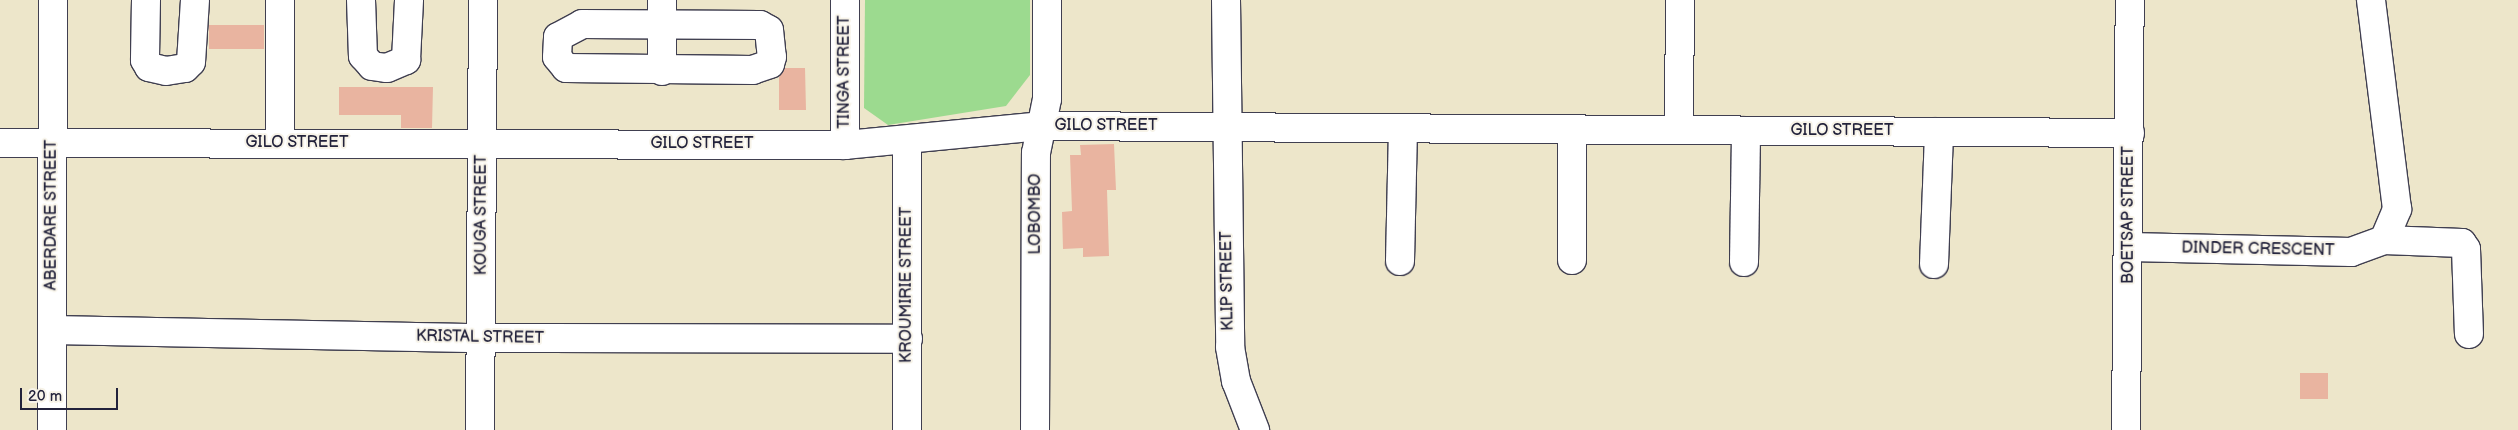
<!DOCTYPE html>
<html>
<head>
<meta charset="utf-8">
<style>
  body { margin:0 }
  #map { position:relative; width:2518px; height:430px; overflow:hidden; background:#ede6ca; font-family:"Balsamiq Sans",sans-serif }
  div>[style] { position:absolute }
  .green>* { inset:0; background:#9cda8f }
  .building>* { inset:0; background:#e9b4a0; transform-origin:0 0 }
  .roads { filter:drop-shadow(1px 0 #403f50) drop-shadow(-1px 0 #403f50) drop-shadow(0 1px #403f50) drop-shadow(0 -1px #403f50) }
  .minor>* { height:28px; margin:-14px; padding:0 14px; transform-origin:14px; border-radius:14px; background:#fff }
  span { translate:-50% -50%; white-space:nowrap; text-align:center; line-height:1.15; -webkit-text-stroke:4px #f7f3e8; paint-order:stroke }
  .street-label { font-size:16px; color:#22223b }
  .scale { position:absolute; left:20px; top:388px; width:98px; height:22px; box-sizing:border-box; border:2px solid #22223b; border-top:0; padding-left:6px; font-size:15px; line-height:18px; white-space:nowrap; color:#22223b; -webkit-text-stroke:4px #f7f3e8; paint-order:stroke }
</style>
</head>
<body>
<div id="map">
  <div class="green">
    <i style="clip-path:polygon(865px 0,1030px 0,1030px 75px,1006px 106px,888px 125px,864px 108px)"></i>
  </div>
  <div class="building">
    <i style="left:209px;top:25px;width:55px;height:24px"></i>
    <i style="clip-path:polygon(785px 68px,805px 68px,806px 110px,779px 110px,779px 77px)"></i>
    <i style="clip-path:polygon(339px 87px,433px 87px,432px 128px,401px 128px,401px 115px,339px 115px)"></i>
    <i style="clip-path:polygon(1114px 144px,1116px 190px,1107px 190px,1109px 256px,1083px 257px,1083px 248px,1063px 249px,1062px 212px,1072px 211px,1070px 155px,1081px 155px,1080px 145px)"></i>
    <i style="left:2300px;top:373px;width:28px;height:26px"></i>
  </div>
  <div class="roads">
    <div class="minor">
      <i style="left:146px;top:0;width:60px;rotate:91deg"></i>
      <i style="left:145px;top:60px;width:8px;rotate:60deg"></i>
      <i style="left:149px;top:67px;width:17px;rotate:13deg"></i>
      <i style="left:166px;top:71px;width:19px;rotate:-9deg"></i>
      <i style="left:185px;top:68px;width:8px;rotate:-45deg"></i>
      <i style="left:191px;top:62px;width:62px;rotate:-86.3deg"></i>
      <i style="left:361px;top:0;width:56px;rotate:88deg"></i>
      <i style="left:363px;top:56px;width:13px;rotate:48deg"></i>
      <i style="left:372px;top:66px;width:15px;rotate:8deg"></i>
      <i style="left:387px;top:68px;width:21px;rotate:-23deg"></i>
      <i style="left:406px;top:60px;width:60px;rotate:-87.1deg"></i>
      <i style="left:1226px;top:0;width:347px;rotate:89.3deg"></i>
      <i style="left:1230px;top:347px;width:35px;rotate:80deg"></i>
      <i style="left:1236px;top:381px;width:53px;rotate:68.8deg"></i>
      <i style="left:582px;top:24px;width:178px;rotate:0.3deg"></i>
      <i style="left:760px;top:25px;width:10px;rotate:29deg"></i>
      <i style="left:769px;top:30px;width:27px;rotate:84deg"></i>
      <i style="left:772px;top:57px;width:7px;rotate:106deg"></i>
      <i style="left:770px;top:64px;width:18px;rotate:161deg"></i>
      <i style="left:753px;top:70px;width:187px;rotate:-179.4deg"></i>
      <i style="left:566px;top:68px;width:14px;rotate:-129deg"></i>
      <i style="left:557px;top:57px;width:20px;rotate:-87deg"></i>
      <i style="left:558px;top:37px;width:27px;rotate:-28deg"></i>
      <i style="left:662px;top:71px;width:71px;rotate:-90deg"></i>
      <i style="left:1679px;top:130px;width:130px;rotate:-89.6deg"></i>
      <i style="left:907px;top:140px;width:290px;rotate:90deg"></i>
      <i style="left:0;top:143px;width:845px;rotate:0.14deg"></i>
      <i style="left:845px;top:145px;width:198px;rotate:-5.5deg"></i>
      <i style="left:1042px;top:126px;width:1088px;rotate:0.37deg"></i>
      <i style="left:280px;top:143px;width:143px;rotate:-90deg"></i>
      <i style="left:845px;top:145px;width:145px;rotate:-90deg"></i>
      <i style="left:2384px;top:240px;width:78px;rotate:2.2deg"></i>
      <i style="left:2462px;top:243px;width:7px;rotate:56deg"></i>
      <i style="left:2466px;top:249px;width:85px;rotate:88deg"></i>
      <i style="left:2129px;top:247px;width:222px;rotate:1.3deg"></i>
      <i style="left:2351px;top:252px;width:35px;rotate:-20deg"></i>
      <i style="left:2384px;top:240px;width:34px;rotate:-67deg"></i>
      <i style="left:2397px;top:209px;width:211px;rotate:-97.1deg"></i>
      <i style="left:1572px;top:260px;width:131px;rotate:-90deg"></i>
      <i style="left:1400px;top:261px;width:132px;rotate:-88.7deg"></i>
      <i style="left:1744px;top:262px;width:131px;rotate:-89.1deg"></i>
      <i style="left:1934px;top:264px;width:132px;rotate:-87.8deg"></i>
      <i style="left:52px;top:330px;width:429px;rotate:1.1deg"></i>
      <i style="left:481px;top:338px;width:427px;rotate:0.1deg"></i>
      <i style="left:52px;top:430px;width:430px;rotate:-89.9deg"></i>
      <i style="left:480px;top:430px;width:430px;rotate:-89.6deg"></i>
      <i style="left:1035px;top:430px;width:277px;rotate:-89.8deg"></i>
      <i style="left:1036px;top:153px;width:55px;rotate:-78.5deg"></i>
      <i style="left:1047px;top:99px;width:99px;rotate:-90deg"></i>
      <i style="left:2126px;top:430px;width:430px;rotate:-89.5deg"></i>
    </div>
  </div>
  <div class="street-label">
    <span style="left:845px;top:72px;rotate:-90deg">TINGA STREET</span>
    <span style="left:1106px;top:126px">GILO STREET</span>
    <span style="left:1842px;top:131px">GILO STREET</span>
    <span style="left:297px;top:143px">GILO STREET</span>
    <span style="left:702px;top:144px">GILO STREET</span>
    <span style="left:1036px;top:214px;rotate:-90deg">LOBOMBO</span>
    <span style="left:52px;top:215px;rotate:-90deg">ABERDARE STREET</span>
    <span style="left:482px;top:215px;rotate:-90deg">KOUGA STREET</span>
    <span style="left:2129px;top:215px;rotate:-90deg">BOETSAP STREET</span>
    <span style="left:2258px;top:250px;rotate:1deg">DINDER CRESCENT</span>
    <span style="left:1228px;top:281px;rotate:-91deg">KLIP STREET</span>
    <span style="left:907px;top:285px;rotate:-90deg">KROUMIRIE STREET</span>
    <span style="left:480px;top:338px;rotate:1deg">KRISTAL STREET</span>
  </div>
  <div class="scale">20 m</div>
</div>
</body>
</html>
